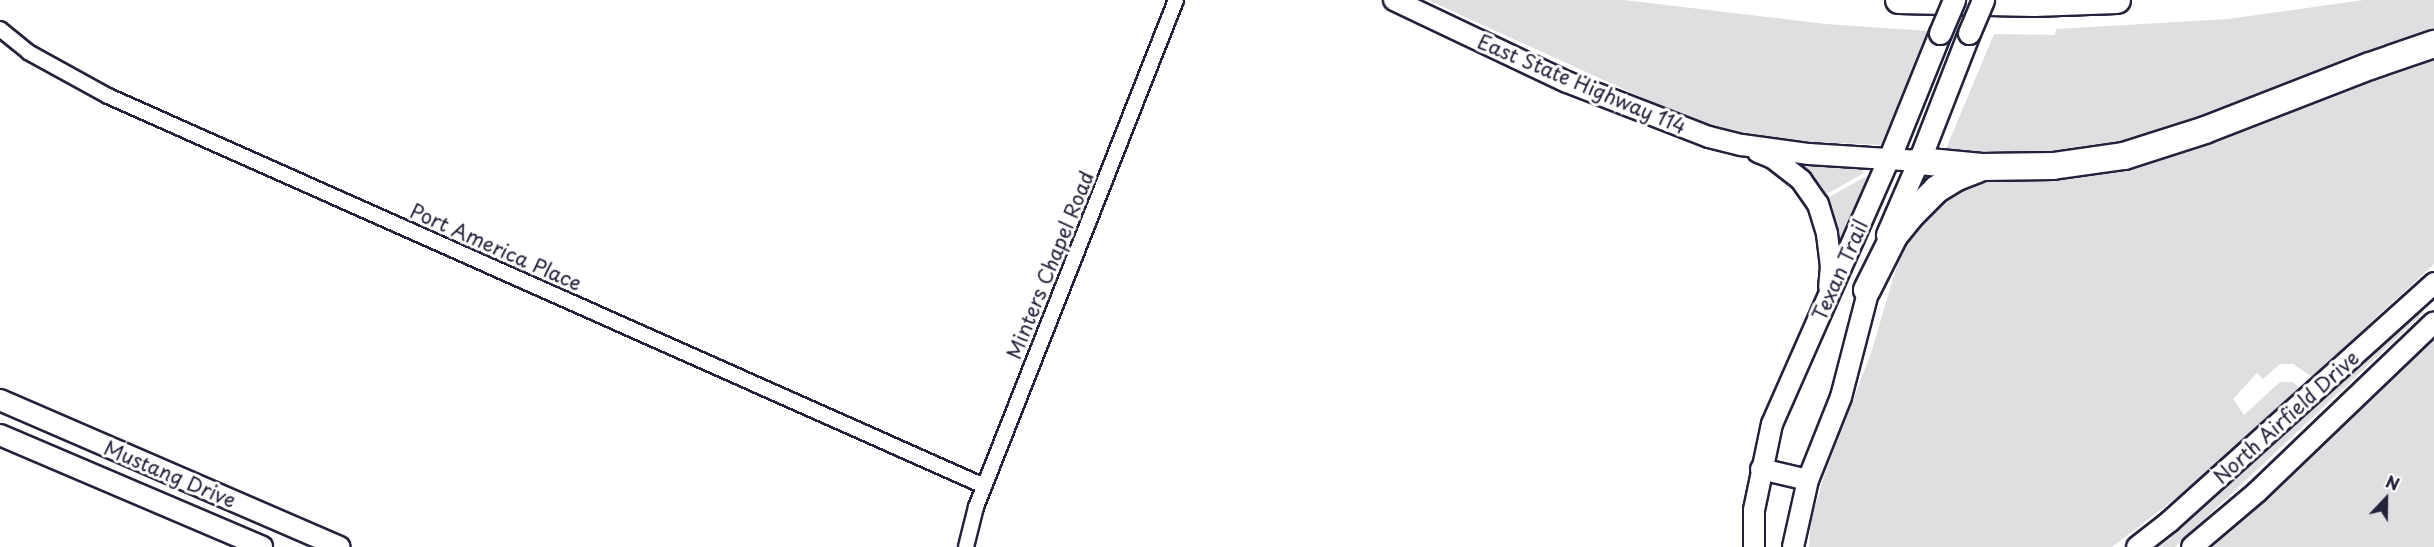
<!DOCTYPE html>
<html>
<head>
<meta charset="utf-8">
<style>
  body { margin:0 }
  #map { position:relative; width:2434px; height:547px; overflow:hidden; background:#fff; font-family:"Playpen Sans",sans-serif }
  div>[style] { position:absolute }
  .green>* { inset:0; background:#dfdfe2 }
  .roads { filter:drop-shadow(2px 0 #22223b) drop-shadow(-2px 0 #22223b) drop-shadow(0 2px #22223b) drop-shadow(0 -2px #22223b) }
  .minor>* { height:14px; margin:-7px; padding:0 7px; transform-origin:7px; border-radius:7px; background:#fff }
  .secondary>* { height:20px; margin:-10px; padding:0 10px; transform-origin:10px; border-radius:10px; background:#fff }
  .primary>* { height:21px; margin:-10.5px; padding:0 10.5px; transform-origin:10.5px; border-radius:10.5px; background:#fff }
  .motorway>* { height:26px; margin:-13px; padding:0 13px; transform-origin:13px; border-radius:13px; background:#fff }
  .bridges { filter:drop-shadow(2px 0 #22223b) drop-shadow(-2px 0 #22223b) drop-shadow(0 2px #22223b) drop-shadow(0 -2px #22223b) }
  .primary-bridge>* { height:21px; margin:-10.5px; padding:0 10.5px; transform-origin:10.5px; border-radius:10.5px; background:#fff }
  span { translate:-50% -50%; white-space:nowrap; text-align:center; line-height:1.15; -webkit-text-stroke:6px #fff; paint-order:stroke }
  .street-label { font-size:20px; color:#22223b }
  .north { position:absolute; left:2356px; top:469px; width:60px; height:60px; -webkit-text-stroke:4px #fff; paint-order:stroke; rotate:22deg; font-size:16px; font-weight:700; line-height:24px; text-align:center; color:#22223b }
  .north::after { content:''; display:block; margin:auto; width:21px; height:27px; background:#22223b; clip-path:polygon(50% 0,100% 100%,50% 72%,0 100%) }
</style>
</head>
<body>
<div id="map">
  <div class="green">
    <i style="clip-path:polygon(1428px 0,1624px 0,1826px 24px,1927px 31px,1884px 145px,1789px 141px,1736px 133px,1698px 123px)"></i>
    <i style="clip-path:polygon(2364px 0,2434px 0,2434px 37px,2110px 149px,2013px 158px,1945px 151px,1994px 34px,2055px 35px,2056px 29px,2228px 19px)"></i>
    <i style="clip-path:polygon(2434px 53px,2434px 264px,2312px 377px,2293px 364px,2280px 364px,2263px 379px,2257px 373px,2233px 399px,2244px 415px,2280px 382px,2292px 382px,2300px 388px,2210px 472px,2112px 547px,1809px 547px,1811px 521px,1824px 476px,1871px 353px,1901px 252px,1912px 230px,1946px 199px,1944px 196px,1967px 181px,2042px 172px)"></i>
    <i style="clip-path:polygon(1797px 165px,1862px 169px,1864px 173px,1825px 195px,1820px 194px)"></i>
    <i style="clip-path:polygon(1867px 176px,1870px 177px,1839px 250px,1825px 203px,1827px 198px)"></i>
    <i style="clip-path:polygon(2419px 310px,2422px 313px,2420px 316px,2175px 547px,2145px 547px,2222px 489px)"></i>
    <i style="clip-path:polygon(2434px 337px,2434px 547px,2209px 547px,2317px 447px)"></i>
  </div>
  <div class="roads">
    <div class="minor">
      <i style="left:0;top:29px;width:36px;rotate:39deg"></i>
      <i style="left:28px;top:52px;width:91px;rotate:28.8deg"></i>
      <i style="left:108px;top:96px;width:959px;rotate:24deg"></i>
      <i style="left:966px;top:547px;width:41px;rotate:-76deg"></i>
      <i style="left:976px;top:507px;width:545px;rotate:-68.47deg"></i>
    </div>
    <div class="secondary">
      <i style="left:1394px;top:0;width:191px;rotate:25.4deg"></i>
      <i style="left:1567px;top:82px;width:152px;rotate:21.2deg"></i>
      <i style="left:1709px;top:137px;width:34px;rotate:14deg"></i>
      <i style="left:1742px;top:145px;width:68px;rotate:7.7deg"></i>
      <i style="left:1809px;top:154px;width:110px;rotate:3.6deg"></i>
      <i style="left:1919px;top:161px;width:81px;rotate:113.4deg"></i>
      <i style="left:1758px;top:152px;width:16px;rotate:22deg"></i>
      <i style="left:1773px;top:158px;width:36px;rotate:38deg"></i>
      <i style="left:1801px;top:180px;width:29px;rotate:55deg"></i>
      <i style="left:1818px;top:204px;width:31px;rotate:73deg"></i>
      <i style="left:1827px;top:234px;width:32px;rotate:83deg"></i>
      <i style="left:1831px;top:266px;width:21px;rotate:95deg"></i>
      <i style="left:0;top:400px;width:370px;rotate:23.4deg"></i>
      <i style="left:0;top:435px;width:285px;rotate:23.1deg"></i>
      <i style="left:1761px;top:469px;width:48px;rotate:13.2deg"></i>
      <i style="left:1754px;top:547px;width:37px;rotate:-90deg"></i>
      <i style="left:1754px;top:510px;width:88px;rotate:-78.2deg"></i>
      <i style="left:1772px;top:424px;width:290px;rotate:-66.2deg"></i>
      <i style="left:1793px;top:547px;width:69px;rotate:-77.4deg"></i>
      <i style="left:1808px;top:480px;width:89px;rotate:-68.3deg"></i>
      <i style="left:1841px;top:397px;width:124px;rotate:-75.5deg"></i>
      <i style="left:2137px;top:547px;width:41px;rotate:-38deg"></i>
      <i style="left:2169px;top:522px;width:357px;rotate:-42deg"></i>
      <i style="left:2192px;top:547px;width:85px;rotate:-40.2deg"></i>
      <i style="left:2257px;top:492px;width:245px;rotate:-43.8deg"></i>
    </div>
    <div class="primary">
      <i style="left:1889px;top:159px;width:136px;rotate:-68deg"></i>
      <i style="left:1919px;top:161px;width:137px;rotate:-68.7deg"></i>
    </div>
    <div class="motorway">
      <i style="left:1899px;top:0;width:135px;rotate:1.3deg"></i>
      <i style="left:2034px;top:3px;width:83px;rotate:-2.1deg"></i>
      <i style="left:1919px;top:161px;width:63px;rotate:5.4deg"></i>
      <i style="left:1982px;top:167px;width:71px;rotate:-0.8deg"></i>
      <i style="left:2053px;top:166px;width:72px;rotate:-8deg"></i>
      <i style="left:2124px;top:156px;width:85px;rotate:-17.8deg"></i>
      <i style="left:2205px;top:130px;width:177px;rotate:-21.2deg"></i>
      <i style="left:2370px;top:66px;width:68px;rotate:-19deg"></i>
      <i style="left:1867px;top:290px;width:60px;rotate:-63.4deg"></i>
      <i style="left:1894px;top:236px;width:26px;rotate:-51deg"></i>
      <i style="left:1910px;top:216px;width:38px;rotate:-45deg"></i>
      <i style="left:1937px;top:189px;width:23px;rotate:-31deg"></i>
      <i style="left:1957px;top:177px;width:22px;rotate:-21deg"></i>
    </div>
  </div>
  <div class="bridges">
    <div class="primary-bridge">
      <i style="left:1940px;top:33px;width:36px;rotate:-67deg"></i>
      <i style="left:1969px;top:33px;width:36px;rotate:-67deg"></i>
    </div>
  </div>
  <div class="street-label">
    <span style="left:1582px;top:84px;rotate:23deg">East State Highway 114</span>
    <span style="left:496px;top:247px;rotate:24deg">Port America Place</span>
    <span style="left:1050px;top:265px;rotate:-68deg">Minters Chapel Road</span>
    <span style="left:1840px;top:270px;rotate:-66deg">Texan Trail</span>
    <span style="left:2286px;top:417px;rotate:-42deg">North Airfield Drive</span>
    <span style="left:170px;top:474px;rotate:23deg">Mustang Drive</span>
  </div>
  <div class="north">N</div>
</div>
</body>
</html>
